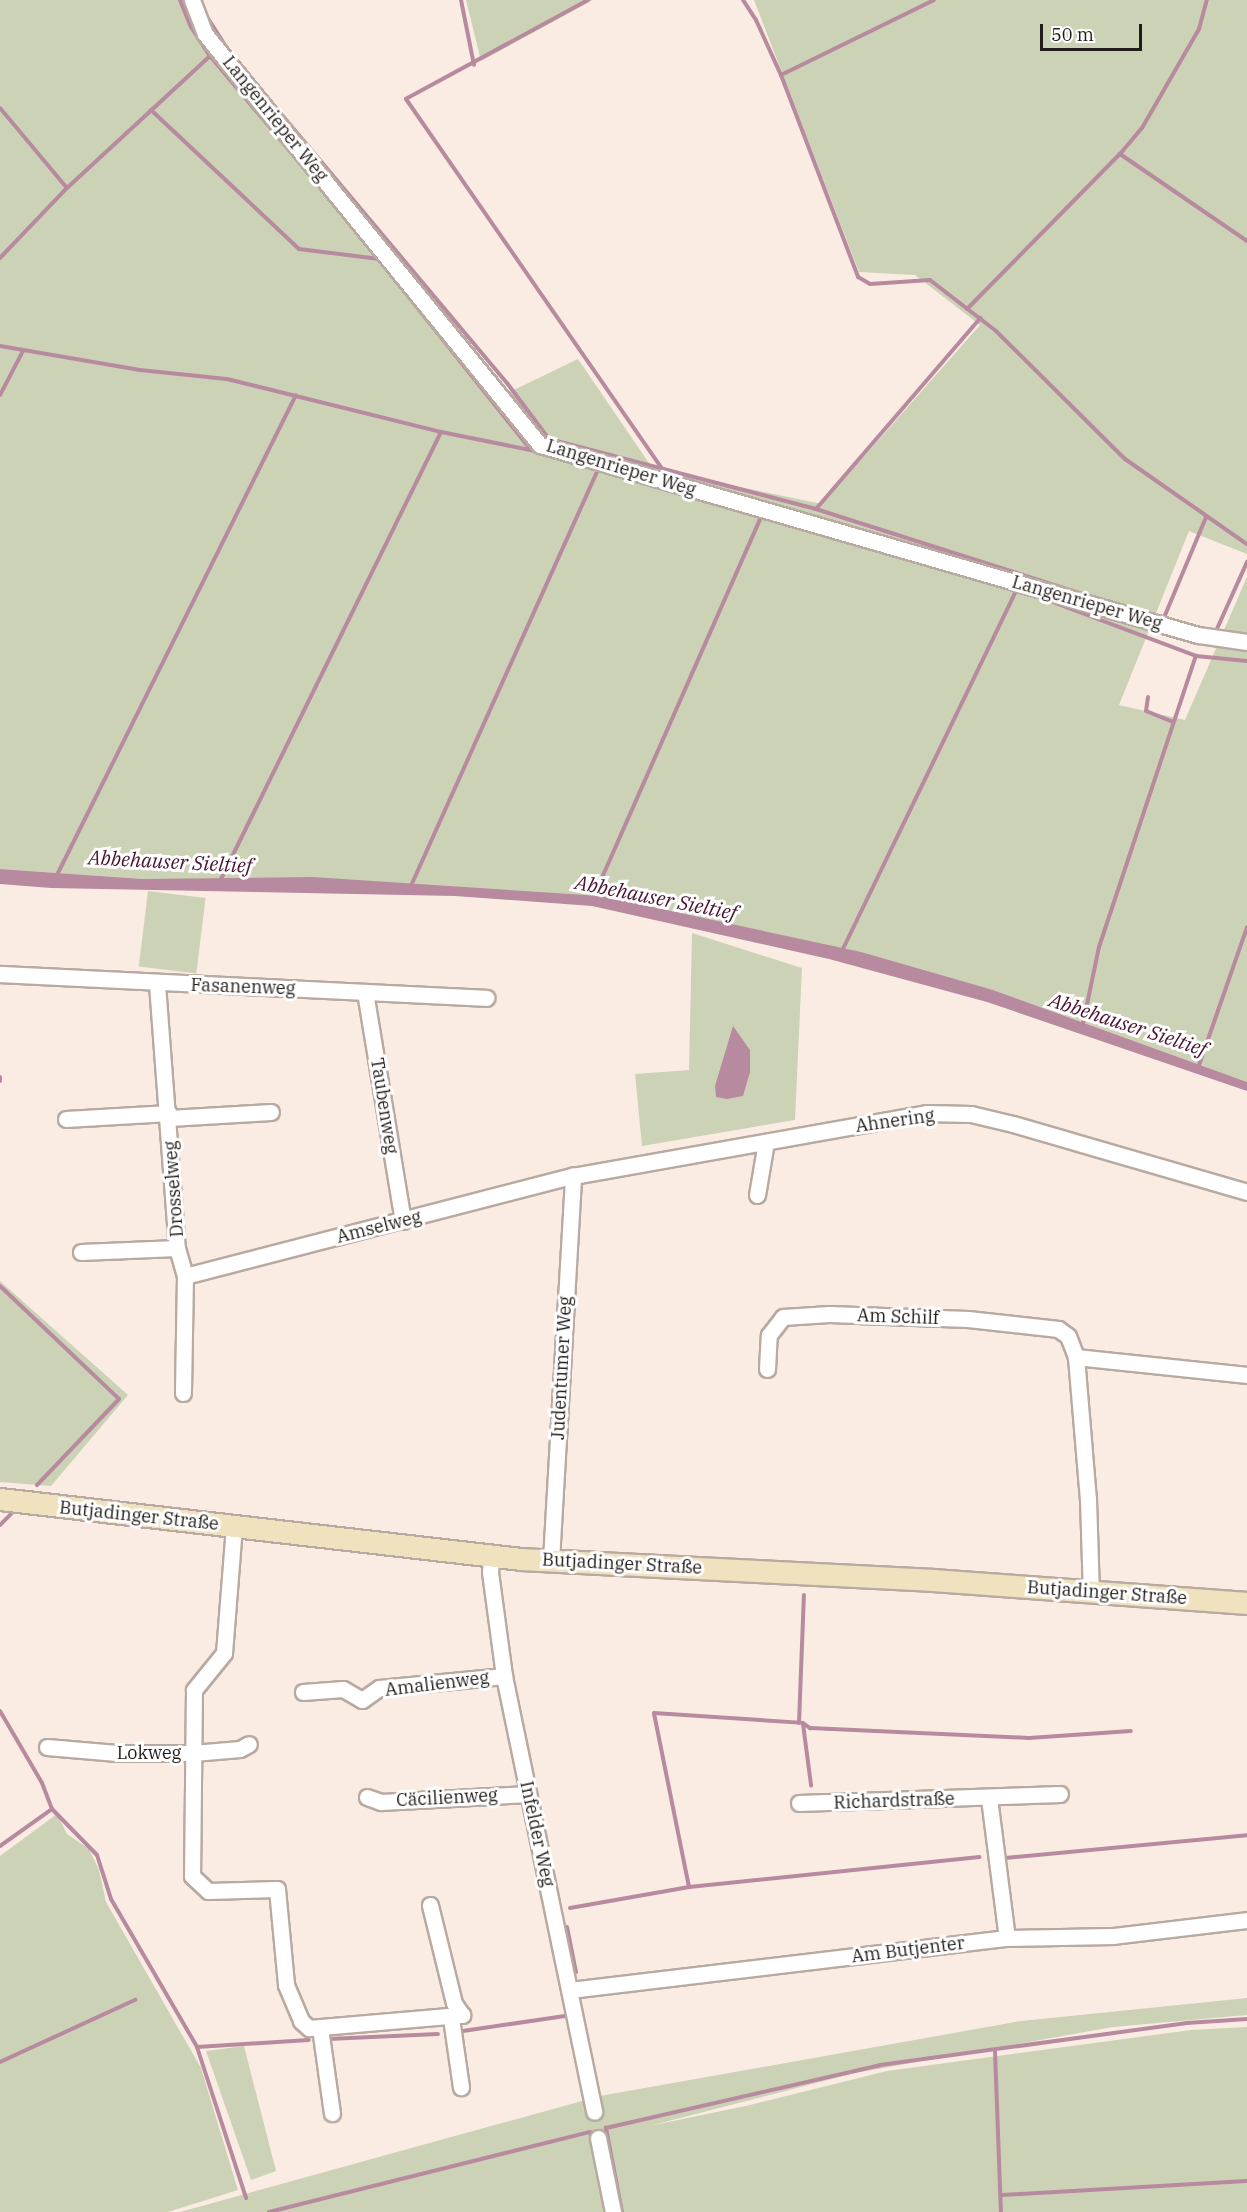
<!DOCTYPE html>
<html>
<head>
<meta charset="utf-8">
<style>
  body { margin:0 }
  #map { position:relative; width:1247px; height:2212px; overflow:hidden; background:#fbece3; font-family:"IBM Plex Serif",serif }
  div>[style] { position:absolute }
  .green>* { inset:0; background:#ccd2b5; transform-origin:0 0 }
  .water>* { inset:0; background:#b78a9f }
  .stream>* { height:4px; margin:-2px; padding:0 2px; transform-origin:2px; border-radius:2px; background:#b78a9f }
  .roads { filter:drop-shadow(2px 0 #b8aaa1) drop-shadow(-2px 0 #b8aaa1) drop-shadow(0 2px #b8aaa1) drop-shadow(0 -2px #b8aaa1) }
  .minor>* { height:15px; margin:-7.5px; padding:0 7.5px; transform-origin:7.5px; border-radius:7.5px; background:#fff }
  .secondary>* { height:21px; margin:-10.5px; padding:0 10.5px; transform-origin:10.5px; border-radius:10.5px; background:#f0e2be }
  span { translate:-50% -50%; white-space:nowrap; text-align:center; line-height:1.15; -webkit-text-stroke:6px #fff; paint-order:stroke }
  .street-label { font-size:18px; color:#211c19 }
  .water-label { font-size:20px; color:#491231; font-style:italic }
  .scale { position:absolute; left:1040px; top:24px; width:102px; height:27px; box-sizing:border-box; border:3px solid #211c19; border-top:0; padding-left:8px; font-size:18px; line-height:21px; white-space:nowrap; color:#211c19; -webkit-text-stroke:4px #fff; paint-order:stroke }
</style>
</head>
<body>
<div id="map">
  <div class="green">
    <i style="clip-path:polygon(0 0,198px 0,216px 57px,501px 396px,578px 359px,653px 469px,822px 504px,980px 325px,915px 275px,859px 272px,754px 0,1247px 0,1247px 554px,1189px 531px,1119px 705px,1185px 720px,1247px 577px,1247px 1082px,993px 990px,601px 896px,143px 879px,0 869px)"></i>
    <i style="clip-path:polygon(466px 0,593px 0,481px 61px)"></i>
    <i style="left:148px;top:891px;width:58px;height:76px;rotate:7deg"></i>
    <i style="clip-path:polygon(692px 933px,802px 968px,795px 1120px,642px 1146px,635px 1074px,689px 1070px)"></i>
    <i style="clip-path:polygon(0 1281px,128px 1395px,51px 1486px,0 1482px)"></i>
    <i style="clip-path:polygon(57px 1814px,67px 1834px,89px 1849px,99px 1870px,106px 1902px,201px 2068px,238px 2190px,168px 2212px,0 2212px,0 1856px)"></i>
    <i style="clip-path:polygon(1247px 1998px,1247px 2015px,1113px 2027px,855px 2073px,649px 2126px,750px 2105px,887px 2071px,1191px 2030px,1247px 2027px,1247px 2212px,180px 2212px,600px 2096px,1021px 2021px)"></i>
    <i style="clip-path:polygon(244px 2046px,276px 2171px,251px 2180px,206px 2051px)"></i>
  </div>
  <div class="water">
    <i style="clip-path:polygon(0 869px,143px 879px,312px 877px,601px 896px,861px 952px,993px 990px,1247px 1082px,1247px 1091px,987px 1002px,829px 959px,592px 906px,455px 896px,51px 888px,0 884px)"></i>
    <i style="clip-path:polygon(733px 1026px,750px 1050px,750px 1072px,743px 1096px,727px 1099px,716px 1097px,715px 1086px)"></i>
  </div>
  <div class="stream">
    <i style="left:180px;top:0;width:29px;rotate:68deg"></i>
    <i style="left:191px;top:27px;width:35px;rotate:57deg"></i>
    <i style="left:210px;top:56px;width:179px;rotate:50deg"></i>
    <i style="left:461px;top:0;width:66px;rotate:78.7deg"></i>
    <i style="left:588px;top:0;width:207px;rotate:151.5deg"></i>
    <i style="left:406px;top:99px;width:450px;rotate:55.3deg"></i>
    <i style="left:743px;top:0;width:24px;rotate:57deg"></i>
    <i style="left:756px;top:20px;width:60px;rotate:65.6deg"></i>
    <i style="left:781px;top:75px;width:216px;rotate:69.1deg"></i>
    <i style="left:858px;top:277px;width:14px;rotate:30deg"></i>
    <i style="left:870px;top:284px;width:60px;rotate:-3.8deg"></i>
    <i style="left:930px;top:280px;width:83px;rotate:37.7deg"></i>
    <i style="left:996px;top:331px;width:182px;rotate:44.8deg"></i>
    <i style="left:1125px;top:459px;width:149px;rotate:34.9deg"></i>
    <i style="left:202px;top:9px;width:52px;rotate:57.5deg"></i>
    <i style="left:235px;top:59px;width:423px;rotate:50deg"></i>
    <i style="left:507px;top:383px;width:70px;rotate:53.1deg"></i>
    <i style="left:549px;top:439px;width:276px;rotate:14.7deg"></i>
    <i style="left:816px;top:509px;width:282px;rotate:17.7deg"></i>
    <i style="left:781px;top:75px;width:170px;rotate:-26.1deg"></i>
    <i style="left:0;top:108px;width:104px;rotate:50.1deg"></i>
    <i style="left:151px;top:110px;width:203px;rotate:43.2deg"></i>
    <i style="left:299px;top:249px;width:81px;rotate:7.1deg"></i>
    <i style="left:1120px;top:154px;width:154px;rotate:34.4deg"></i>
    <i style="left:0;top:258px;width:97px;rotate:-46.3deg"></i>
    <i style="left:67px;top:188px;width:195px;rotate:-42.7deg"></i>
    <i style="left:404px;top:291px;width:202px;rotate:51.4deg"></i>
    <i style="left:967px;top:309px;width:218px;rotate:-45.4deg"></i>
    <i style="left:1120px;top:154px;width:34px;rotate:-50deg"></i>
    <i style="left:1142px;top:128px;width:114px;rotate:-60.1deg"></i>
    <i style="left:1199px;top:29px;width:30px;rotate:-75deg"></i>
    <i style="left:0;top:346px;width:142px;rotate:9.7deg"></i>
    <i style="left:140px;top:370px;width:87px;rotate:5.9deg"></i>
    <i style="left:227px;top:379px;width:220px;rotate:13.9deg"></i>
    <i style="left:441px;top:432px;width:101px;rotate:11.4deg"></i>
    <i style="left:0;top:395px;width:50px;rotate:-62.4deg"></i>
    <i style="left:578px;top:464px;width:41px;rotate:15.8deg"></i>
    <i style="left:816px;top:509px;width:252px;rotate:-49.3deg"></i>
    <i style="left:1034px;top:595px;width:173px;rotate:20.6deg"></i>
    <i style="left:1163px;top:620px;width:112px;rotate:-67.3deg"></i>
    <i style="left:1216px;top:631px;width:76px;rotate:-65.8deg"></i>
    <i style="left:1148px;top:697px;width:14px;rotate:98deg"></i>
    <i style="left:1146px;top:711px;width:29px;rotate:22deg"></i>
    <i style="left:56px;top:877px;width:538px;rotate:-63.53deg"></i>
    <i style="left:220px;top:881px;width:500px;rotate:-63.79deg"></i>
    <i style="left:410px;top:888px;width:458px;rotate:-65.8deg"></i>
    <i style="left:593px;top:898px;width:419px;rotate:-66.2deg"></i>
    <i style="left:841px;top:953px;width:404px;rotate:-64.2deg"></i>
    <i style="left:1083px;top:1024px;width:79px;rotate:-78.3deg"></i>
    <i style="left:1099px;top:947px;width:307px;rotate:-71.6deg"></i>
    <i style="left:1196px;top:656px;width:51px;rotate:5.6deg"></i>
    <i style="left:1198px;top:1068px;width:149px;rotate:-70.8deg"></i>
    <i style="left:0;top:1077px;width:4px;rotate:90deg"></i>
    <i style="left:0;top:1286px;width:164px;rotate:43.5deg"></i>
    <i style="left:119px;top:1399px;width:119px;rotate:133.6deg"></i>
    <i style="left:0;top:1525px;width:16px;rotate:-45deg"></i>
    <i style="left:0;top:1711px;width:83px;rotate:59.7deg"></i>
    <i style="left:42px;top:1783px;width:28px;rotate:69deg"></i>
    <i style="left:52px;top:1809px;width:64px;rotate:45.6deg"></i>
    <i style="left:97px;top:1855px;width:46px;rotate:72.3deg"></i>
    <i style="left:111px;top:1899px;width:171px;rotate:59.8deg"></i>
    <i style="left:197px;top:2047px;width:159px;rotate:72deg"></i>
    <i style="left:799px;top:1723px;width:128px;rotate:-87.8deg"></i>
    <i style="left:803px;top:1724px;width:62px;rotate:82.5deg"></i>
    <i style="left:0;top:1846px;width:64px;rotate:-35.4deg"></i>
    <i style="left:1005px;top:1858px;width:243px;rotate:-5.4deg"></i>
    <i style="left:689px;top:1887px;width:292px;rotate:-5.9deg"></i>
    <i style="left:570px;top:1908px;width:121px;rotate:-10deg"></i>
    <i style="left:689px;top:1887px;width:177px;rotate:-101.4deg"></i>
    <i style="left:654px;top:1713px;width:149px;rotate:3.8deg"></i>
    <i style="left:803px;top:1723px;width:9px;rotate:36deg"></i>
    <i style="left:810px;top:1728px;width:219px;rotate:2.6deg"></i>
    <i style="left:1029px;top:1738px;width:102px;rotate:-3.9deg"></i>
    <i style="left:567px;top:1927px;width:46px;rotate:78.7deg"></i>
    <i style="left:463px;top:2031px;width:103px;rotate:-8.4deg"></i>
    <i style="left:328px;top:2039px;width:110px;rotate:-2.6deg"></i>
    <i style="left:197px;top:2047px;width:112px;rotate:-3.6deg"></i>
    <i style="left:995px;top:2051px;width:161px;rotate:87.9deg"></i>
    <i style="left:0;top:2062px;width:149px;rotate:-24.7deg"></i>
    <i style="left:1002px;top:2195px;width:245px;rotate:-3.3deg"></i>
    <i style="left:269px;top:2212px;width:331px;rotate:-14deg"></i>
    <i style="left:590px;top:2132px;width:9px;rotate:77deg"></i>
    <i style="left:622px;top:2212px;width:86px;rotate:-100.8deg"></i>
    <i style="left:606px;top:2128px;width:281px;rotate:-12.9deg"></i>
    <i style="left:880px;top:2065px;width:310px;rotate:-7.8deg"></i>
    <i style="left:1187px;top:2023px;width:60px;rotate:-3.8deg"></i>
  </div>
  <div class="roads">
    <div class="minor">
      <i style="left:192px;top:0;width:36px;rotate:69deg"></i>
      <i style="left:205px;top:34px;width:530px;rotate:50.82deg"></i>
      <i style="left:540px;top:445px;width:685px;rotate:16.11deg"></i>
      <i style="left:1198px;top:635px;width:49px;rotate:8.1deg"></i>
      <i style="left:0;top:974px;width:487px;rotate:2.8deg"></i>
      <i style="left:157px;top:984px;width:265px;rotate:85.7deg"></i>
      <i style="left:177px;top:1248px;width:29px;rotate:74deg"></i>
      <i style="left:185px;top:1276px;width:117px;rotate:91deg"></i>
      <i style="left:365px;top:992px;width:232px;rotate:80.6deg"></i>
      <i style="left:169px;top:1118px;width:102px;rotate:-3.4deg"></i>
      <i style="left:66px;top:1119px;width:103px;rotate:-3.3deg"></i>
      <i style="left:757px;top:1195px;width:54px;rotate:-80.4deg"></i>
      <i style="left:81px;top:1252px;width:96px;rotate:-2.4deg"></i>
      <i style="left:185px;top:1276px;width:401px;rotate:-14.5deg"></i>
      <i style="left:573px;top:1176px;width:359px;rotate:-10.1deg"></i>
      <i style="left:926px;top:1113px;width:45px;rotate:1.3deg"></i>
      <i style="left:971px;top:1114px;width:43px;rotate:13.4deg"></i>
      <i style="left:1013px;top:1124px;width:244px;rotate:16.2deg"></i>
      <i style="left:1076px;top:1357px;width:172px;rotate:6deg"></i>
      <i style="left:767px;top:1369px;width:34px;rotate:-87deg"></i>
      <i style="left:769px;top:1335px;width:23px;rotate:-52deg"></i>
      <i style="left:783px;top:1317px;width:46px;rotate:-3.7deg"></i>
      <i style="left:829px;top:1314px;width:139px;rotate:2.1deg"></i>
      <i style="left:968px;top:1319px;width:91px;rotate:6.3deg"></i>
      <i style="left:1058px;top:1329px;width:12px;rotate:35deg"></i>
      <i style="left:1068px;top:1336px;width:22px;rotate:69deg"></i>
      <i style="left:1076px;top:1357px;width:143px;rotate:85.2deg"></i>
      <i style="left:1088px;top:1499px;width:95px;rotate:88.2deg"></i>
      <i style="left:234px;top:1526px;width:127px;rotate:94.5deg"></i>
      <i style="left:224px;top:1653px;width:48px;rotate:129deg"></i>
      <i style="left:194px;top:1690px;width:186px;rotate:90.6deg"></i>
      <i style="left:192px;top:1876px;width:22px;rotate:43deg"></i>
      <i style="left:208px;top:1891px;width:69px;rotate:-1.7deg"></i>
      <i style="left:277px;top:1889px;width:96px;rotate:84.6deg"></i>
      <i style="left:286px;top:1985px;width:39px;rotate:67deg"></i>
      <i style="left:301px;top:2021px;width:11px;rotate:41deg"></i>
      <i style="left:309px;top:2028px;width:154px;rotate:-4.9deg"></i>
      <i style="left:462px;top:2015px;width:14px;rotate:-124deg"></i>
      <i style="left:454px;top:2003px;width:101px;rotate:-103.8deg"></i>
      <i style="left:492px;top:1555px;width:17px;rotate:97deg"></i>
      <i style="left:490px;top:1572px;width:105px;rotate:82.3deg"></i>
      <i style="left:504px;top:1676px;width:445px;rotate:78.3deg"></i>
      <i style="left:551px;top:1560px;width:385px;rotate:-86.7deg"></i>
      <i style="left:303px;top:1692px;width:40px;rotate:-4.3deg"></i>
      <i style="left:343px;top:1689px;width:22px;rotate:30deg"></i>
      <i style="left:362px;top:1700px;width:21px;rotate:-35deg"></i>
      <i style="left:379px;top:1688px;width:126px;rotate:-5.5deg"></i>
      <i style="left:47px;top:1747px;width:70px;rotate:4.9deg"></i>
      <i style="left:117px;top:1753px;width:76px"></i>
      <i style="left:193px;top:1753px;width:47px;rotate:-4.9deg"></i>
      <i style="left:240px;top:1749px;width:10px;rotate:-29deg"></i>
      <i style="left:367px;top:1797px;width:15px;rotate:20deg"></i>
      <i style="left:381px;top:1802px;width:147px;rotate:-3.1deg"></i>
      <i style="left:989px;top:1798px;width:141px;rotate:82.7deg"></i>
      <i style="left:799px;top:1803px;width:261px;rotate:-2deg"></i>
      <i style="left:570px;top:1990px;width:440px;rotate:-6.8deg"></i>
      <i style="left:1007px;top:1938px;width:106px;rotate:-1.1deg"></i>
      <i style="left:1113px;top:1936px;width:135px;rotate:-6.8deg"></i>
      <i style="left:451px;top:2018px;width:70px;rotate:81.8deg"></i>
      <i style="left:320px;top:2028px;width:86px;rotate:82deg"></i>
      <i style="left:598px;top:2138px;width:76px;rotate:78.5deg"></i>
    </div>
    <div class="secondary">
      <i style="left:0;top:1499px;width:524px;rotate:6.57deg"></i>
      <i style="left:521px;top:1559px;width:413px;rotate:2.9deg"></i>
      <i style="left:933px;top:1580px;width:315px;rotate:4.2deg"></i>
    </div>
  </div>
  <div class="street-label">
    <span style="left:275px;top:119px;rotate:51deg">Langenrieper Weg</span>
    <span style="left:621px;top:468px;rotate:17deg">Langenrieper Weg</span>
    <span style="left:1087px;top:603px;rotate:16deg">Langenrieper Weg</span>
    <span style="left:243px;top:987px;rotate:2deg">Fasanenweg</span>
    <span style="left:384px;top:1106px;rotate:81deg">Taubenweg</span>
    <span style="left:895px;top:1121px;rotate:-8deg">Ahnering</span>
    <span style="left:174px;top:1189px;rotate:-94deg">Drosselweg</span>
    <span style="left:379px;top:1227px;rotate:-14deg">Amselweg</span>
    <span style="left:898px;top:1317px;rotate:2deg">Am Schilf</span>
    <span style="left:562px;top:1368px;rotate:-87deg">Judentumer Weg</span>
    <span style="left:139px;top:1516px;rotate:6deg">Butjadinger Straße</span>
    <span style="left:622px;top:1564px;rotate:3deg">Butjadinger Straße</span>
    <span style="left:1107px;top:1593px;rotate:4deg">Butjadinger Straße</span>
    <span style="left:437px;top:1684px;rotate:-7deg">Amalienweg</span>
    <span style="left:149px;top:1753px">Lokweg</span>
    <span style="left:447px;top:1798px;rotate:-3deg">Cäcilienweg</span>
    <span style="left:894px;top:1801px;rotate:-2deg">Richardstraße</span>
    <span style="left:537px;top:1834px;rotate:78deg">Infelder Weg</span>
    <span style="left:908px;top:1950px;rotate:-7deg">Am Butjenter</span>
  </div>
  <div class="water-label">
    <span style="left:170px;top:861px;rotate:3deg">Abbehauser Sieltief</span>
    <span style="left:656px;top:897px;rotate:11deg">Abbehauser Sieltief</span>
    <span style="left:1128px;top:1024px;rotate:18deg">Abbehauser Sieltief</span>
  </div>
  <div class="scale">50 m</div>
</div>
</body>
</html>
